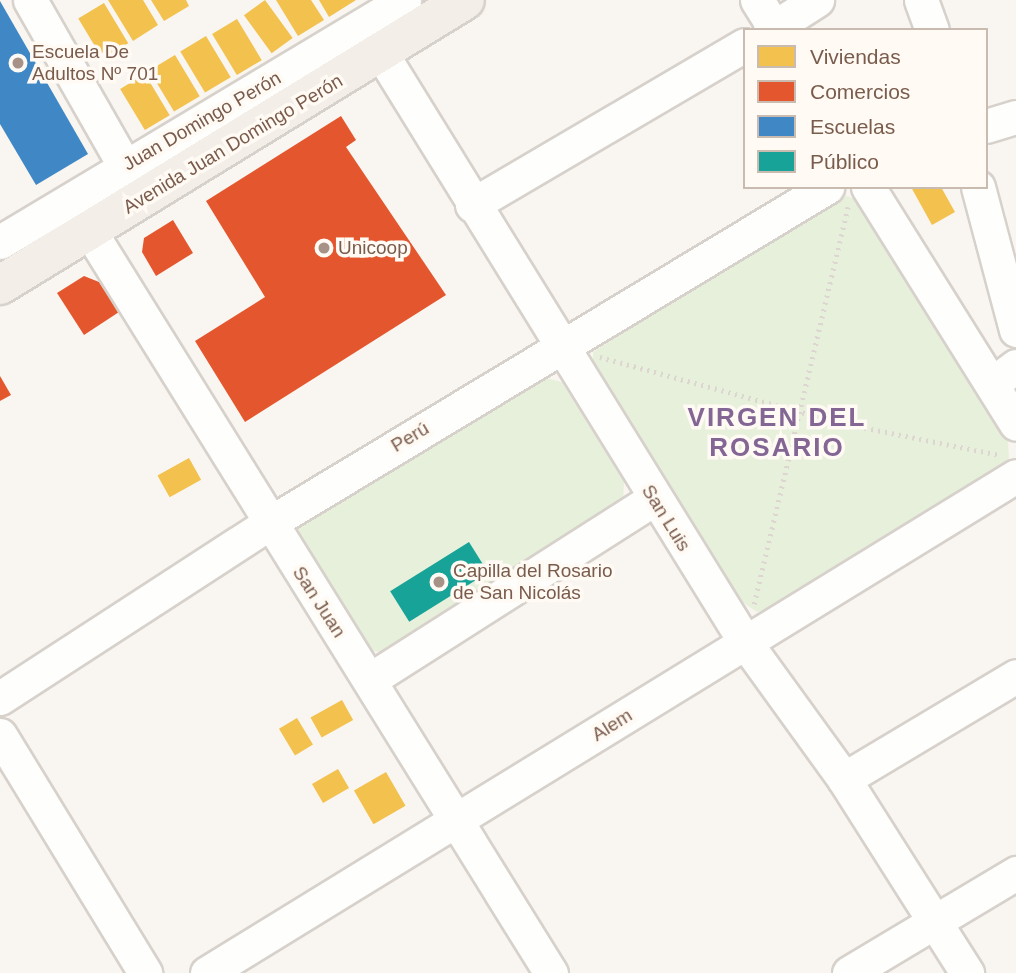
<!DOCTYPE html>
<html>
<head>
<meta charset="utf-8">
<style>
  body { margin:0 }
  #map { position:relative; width:1016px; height:973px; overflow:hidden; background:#f9f5f0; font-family:Arial,sans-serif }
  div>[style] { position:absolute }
  .green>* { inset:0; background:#e7f0db }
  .homes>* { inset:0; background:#f2c14e; transform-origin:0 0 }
  .shops>* { inset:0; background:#e4572e }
  .schools>* { inset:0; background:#3f88c5 }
  .public>* { inset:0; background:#17a398; transform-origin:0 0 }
  .path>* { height:4.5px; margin-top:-2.25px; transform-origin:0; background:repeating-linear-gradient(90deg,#dcd5d0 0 2px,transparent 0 7px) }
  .roads { filter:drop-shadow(2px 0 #d7d1cb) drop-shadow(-2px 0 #d7d1cb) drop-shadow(0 2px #d7d1cb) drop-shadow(0 -2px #d7d1cb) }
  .minor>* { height:33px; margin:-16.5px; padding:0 16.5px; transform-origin:16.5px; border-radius:16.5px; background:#fefefd }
  .major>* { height:38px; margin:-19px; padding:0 19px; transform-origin:19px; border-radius:19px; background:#f3eee8 }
  .dots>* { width:19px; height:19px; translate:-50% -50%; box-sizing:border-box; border:4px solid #fffaf3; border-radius:50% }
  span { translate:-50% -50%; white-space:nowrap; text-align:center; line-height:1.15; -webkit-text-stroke:7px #fffaf3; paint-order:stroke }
  .poi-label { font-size:19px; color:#7a5c4d }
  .left { translate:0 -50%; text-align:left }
  .street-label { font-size:19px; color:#7a5c4d }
  .district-label { font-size:26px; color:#846695; font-weight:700; letter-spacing:2px }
  .legend { position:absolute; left:743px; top:28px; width:245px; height:161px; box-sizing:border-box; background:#fffaf3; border:2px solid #cabbb1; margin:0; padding:9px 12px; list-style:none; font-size:21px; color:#7a5c4d }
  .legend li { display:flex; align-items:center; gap:14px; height:35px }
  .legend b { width:35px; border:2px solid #cabbb1 }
</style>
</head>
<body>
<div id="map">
  <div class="green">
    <i style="clip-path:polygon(848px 196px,866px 206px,1008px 440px,1009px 461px,775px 607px,757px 612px,735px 597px,593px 375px,593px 352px,829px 201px)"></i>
    <i style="clip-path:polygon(538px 376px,562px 382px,624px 482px,623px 502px,390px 654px,363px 649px,293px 530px,298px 520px)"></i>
  </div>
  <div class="homes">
    <i style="clip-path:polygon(108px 0,143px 0,158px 25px,133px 41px)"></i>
    <i style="clip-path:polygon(151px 0,186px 0,189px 6px,164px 21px)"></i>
    <i style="left:265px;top:0;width:47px;height:26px;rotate:54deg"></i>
    <i style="clip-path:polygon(276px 0,311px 0,324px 20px,298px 36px)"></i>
    <i style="clip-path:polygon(319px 0,356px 0,329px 17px)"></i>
    <i style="left:104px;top:3px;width:47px;height:30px;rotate:59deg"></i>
    <i style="left:237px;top:19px;width:48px;height:29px;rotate:59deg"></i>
    <i style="left:206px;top:36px;width:48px;height:30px;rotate:59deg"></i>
    <i style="left:175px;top:55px;width:48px;height:30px;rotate:59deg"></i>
    <i style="left:145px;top:74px;width:48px;height:29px;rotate:59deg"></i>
    <i style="clip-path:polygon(911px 187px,941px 187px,955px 212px,932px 225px)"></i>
    <i style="left:189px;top:458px;width:25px;height:36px;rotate:61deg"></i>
    <i style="left:342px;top:700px;width:23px;height:36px;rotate:61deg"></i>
    <i style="left:297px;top:718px;width:31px;height:21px;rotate:59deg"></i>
    <i style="left:338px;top:769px;width:22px;height:30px;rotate:60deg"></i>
    <i style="left:386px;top:772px;width:39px;height:37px;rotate:60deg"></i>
  </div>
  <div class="shops">
    <i style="clip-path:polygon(341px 116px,356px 140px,346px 147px,446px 295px,245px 422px,195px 341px,265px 297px,206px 201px)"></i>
    <i style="clip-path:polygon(173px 220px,193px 253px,156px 276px,142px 252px,144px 238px)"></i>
    <i style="clip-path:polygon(84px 276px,99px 282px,119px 312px,84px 335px,57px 293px)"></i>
    <i style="clip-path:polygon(0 376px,11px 395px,0 401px)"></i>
  </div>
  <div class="schools">
    <i style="clip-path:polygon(0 1px,88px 154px,36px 185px,0 124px)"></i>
  </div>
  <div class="public">
    <i style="left:469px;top:542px;width:36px;height:93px;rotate:58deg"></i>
  </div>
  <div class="path">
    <i style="left:600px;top:357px;width:246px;rotate:15.3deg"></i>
    <i style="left:837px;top:422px;width:165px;rotate:11.5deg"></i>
    <i style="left:754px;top:604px;width:408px;rotate:-76.7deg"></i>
  </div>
  <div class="roads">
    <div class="minor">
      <i style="left:30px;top:0;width:212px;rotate:60.3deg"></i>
      <i style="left:757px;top:0;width:36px;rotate:58deg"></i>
      <i style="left:921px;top:0;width:32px;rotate:70deg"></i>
      <i style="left:770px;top:30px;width:56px;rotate:-32.6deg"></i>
      <i style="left:381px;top:53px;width:692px;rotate:58.28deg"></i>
      <i style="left:745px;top:642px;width:169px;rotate:54.1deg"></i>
      <i style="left:844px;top:779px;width:230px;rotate:57.6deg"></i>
      <i style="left:986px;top:126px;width:31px;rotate:-17deg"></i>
      <i style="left:868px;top:187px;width:279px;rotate:58deg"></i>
      <i style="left:978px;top:187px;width:148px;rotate:75.1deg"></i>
      <i style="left:472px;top:205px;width:316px;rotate:-30.4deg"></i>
      <i style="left:89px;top:230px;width:875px;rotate:58.13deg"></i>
      <i style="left:0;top:242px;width:471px;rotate:-30.9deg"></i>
      <i style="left:992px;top:384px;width:30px;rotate:-37deg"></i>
      <i style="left:371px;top:679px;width:335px;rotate:-32.5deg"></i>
      <i style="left:0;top:698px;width:320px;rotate:-33deg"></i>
      <i style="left:268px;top:524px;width:653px;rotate:-31.08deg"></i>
      <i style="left:0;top:735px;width:279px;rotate:58.6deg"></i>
      <i style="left:844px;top:779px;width:200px;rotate:-30.9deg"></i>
      <i style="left:207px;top:973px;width:949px;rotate:-31.56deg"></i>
      <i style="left:849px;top:973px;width:195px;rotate:-30.9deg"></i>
    </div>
    <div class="major">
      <i style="left:0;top:285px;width:545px;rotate:-31.5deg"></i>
    </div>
  </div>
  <div class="dots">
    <i style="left:18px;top:63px;background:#a69286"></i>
    <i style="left:324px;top:248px;background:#a69286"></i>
    <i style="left:439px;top:582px;background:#a69286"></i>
  </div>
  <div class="poi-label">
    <span class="left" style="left:32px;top:63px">Escuela De<br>Adultos Nº 701</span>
    <span class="left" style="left:338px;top:248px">Unicoop</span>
    <span class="left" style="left:453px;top:582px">Capilla del Rosario<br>de San Nicolás</span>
  </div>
  <div class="street-label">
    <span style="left:202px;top:121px;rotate:-30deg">Juan Domingo Perón</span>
    <span style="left:233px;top:144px;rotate:-31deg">Avenida Juan Domingo Perón</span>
    <span style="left:410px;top:437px;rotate:-31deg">Perú</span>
    <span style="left:666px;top:518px;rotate:58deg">San Luis</span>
    <span style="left:319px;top:602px;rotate:57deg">San Juan</span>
    <span style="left:612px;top:725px;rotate:-32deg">Alem</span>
  </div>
  <div class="district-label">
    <span style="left:777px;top:433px">VIRGEN DEL<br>ROSARIO</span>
  </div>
  <ul class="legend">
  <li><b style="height:19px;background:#f2c14e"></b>Viviendas</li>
  <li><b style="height:19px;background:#e4572e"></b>Comercios</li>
  <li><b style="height:19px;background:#3f88c5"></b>Escuelas</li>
  <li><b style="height:19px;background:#17a398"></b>Público</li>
  </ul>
</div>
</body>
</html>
